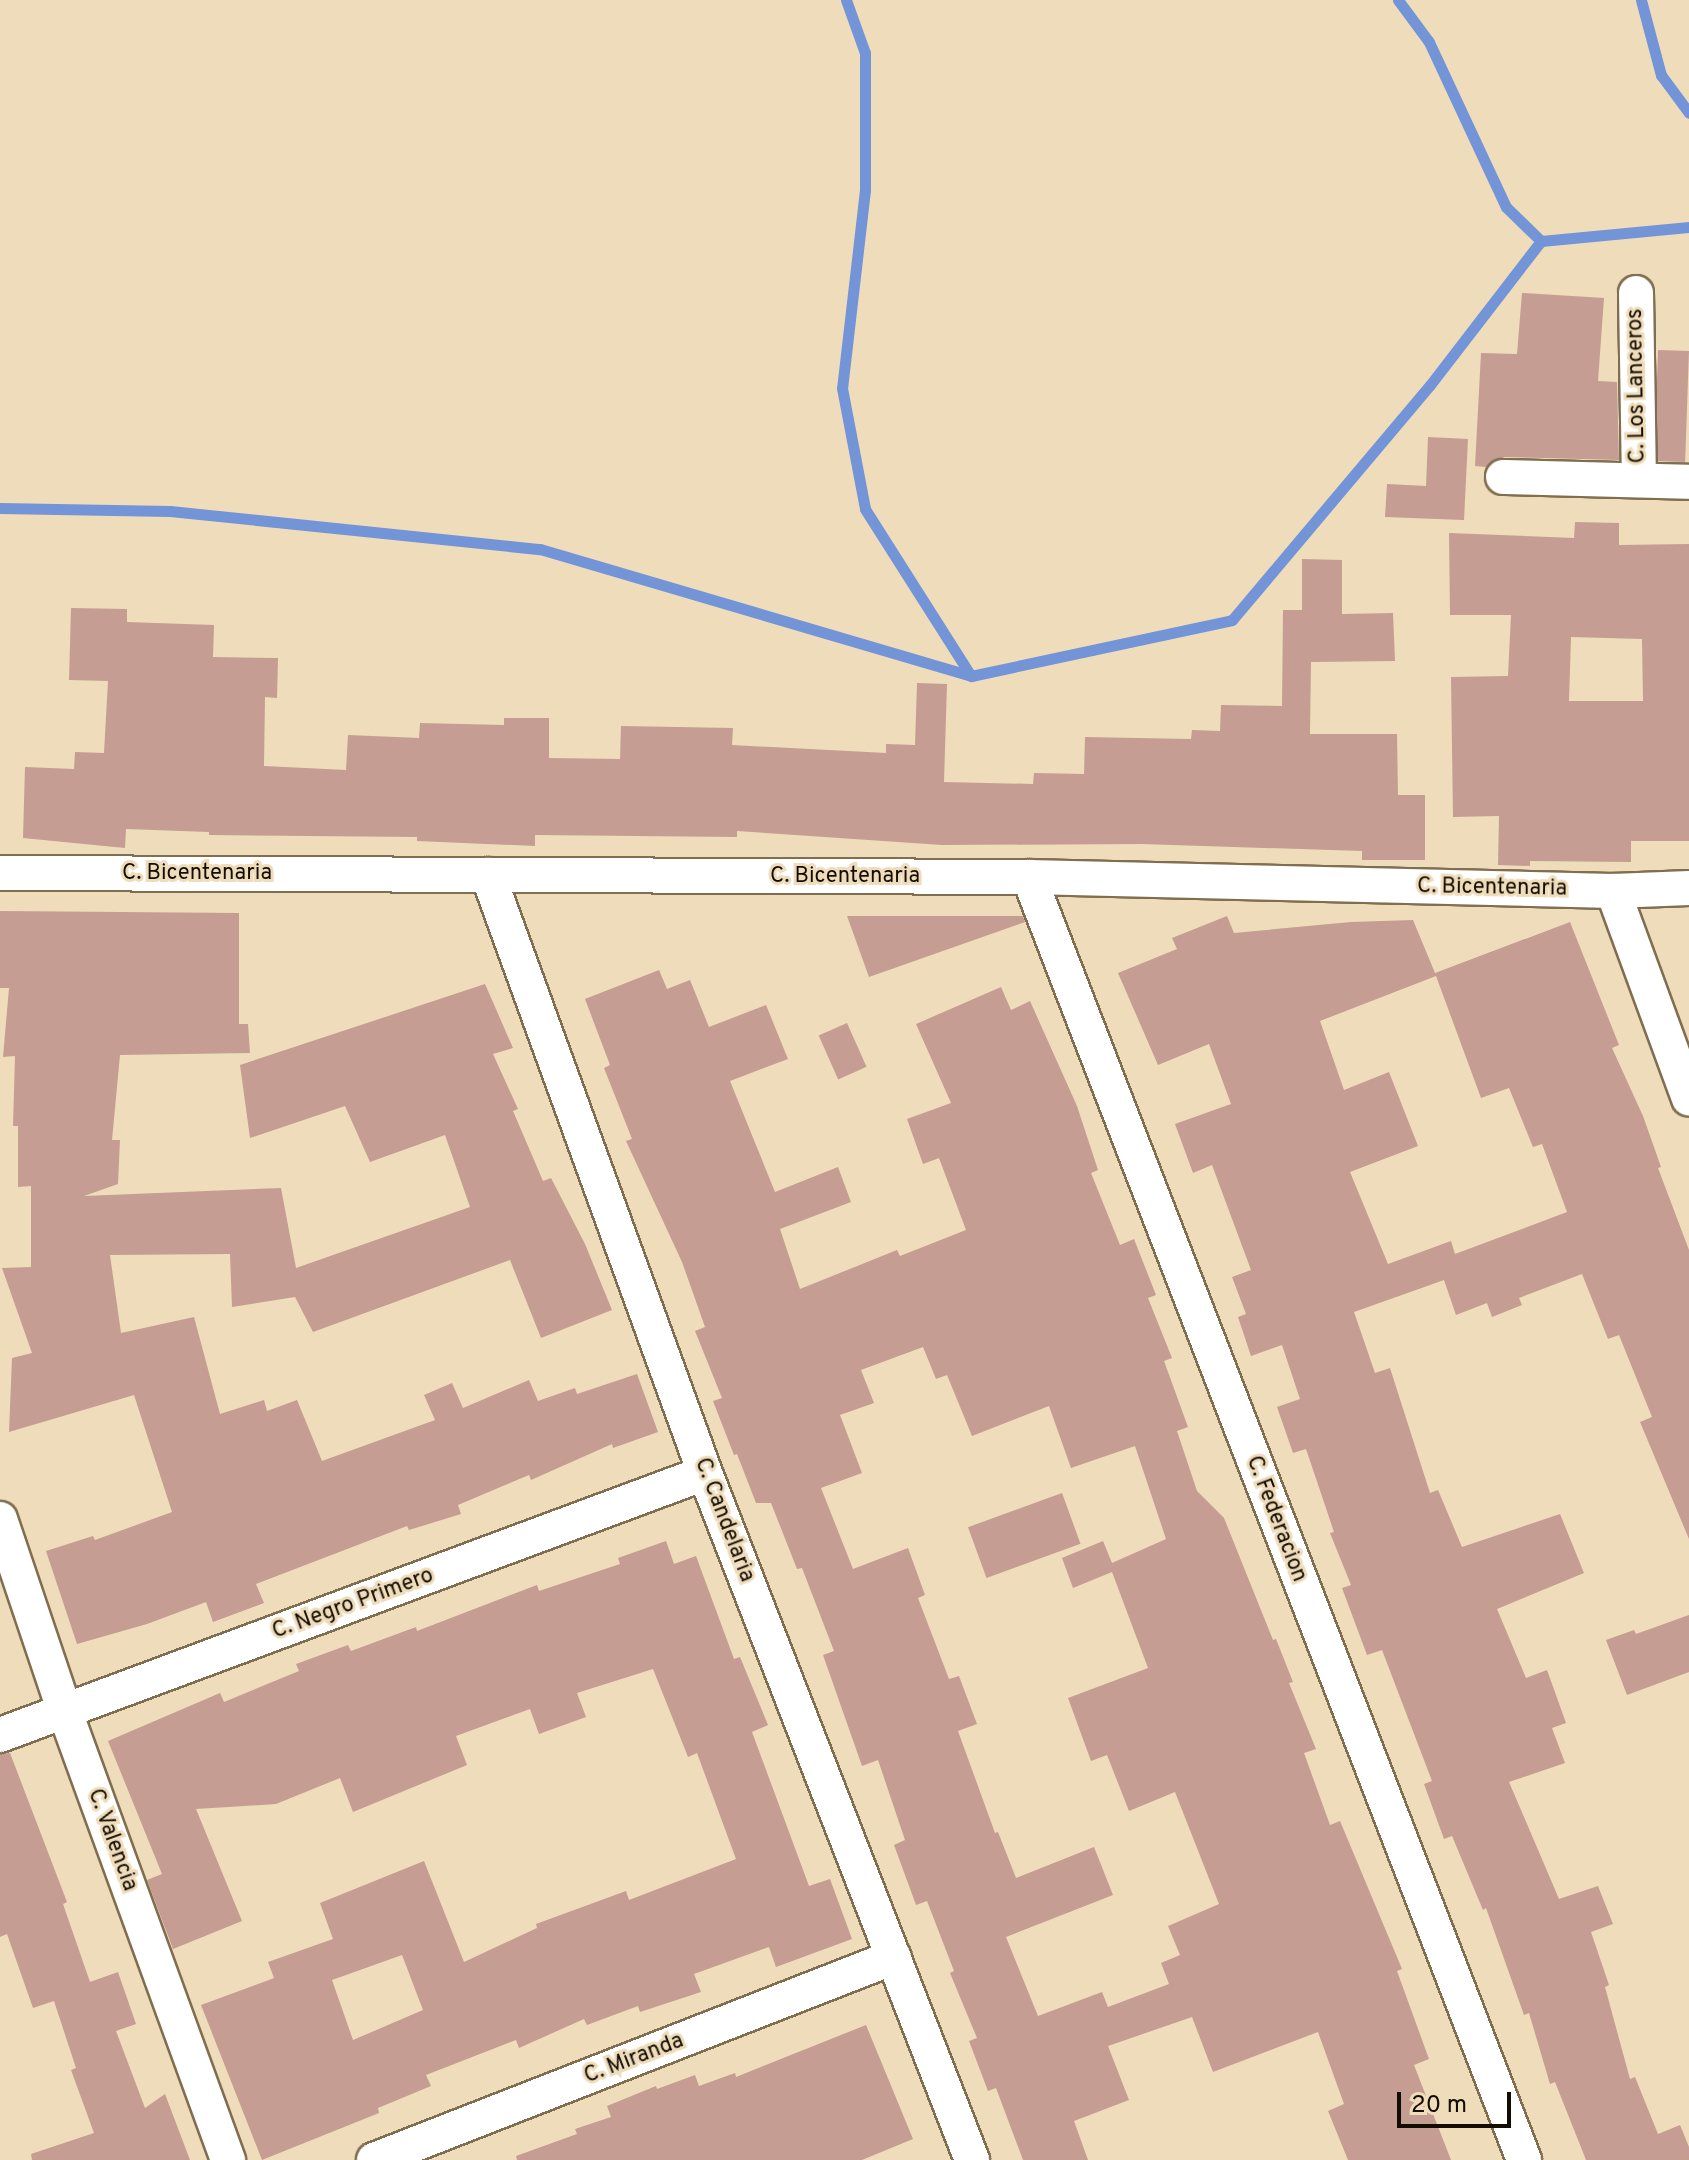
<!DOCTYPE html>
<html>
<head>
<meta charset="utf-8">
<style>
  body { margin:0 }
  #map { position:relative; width:1689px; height:2160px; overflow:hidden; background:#efdcba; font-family:Overpass,sans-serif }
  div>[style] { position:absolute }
  .stream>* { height:11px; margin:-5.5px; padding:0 5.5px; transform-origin:5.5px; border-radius:5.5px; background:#7394d7 }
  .building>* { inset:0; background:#c59d93; transform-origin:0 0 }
  .roads { filter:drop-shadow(2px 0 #806e50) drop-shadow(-2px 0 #806e50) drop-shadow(0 2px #806e50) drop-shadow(0 -2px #806e50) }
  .minor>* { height:34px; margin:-17px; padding:0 17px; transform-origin:17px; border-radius:17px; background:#fff }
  span { translate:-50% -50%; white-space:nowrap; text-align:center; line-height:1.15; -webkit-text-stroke:6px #efdcba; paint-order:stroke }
  .street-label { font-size:22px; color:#120c02 }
  .scale { position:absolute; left:1397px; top:2092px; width:114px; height:36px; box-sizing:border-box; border:4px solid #120c02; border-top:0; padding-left:10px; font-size:24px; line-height:28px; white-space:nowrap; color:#120c02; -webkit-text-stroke:6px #efdcba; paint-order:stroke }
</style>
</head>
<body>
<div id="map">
  <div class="stream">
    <i style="left:846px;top:0;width:56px;rotate:70.3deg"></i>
    <i style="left:865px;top:53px;width:137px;rotate:90deg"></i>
    <i style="left:865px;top:190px;width:199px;rotate:96.6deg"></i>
    <i style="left:842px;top:388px;width:123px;rotate:79.2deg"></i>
    <i style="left:865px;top:509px;width:198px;rotate:57.6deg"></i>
    <i style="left:1398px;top:0;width:52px;rotate:53.6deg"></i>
    <i style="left:1429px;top:42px;width:182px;rotate:65deg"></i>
    <i style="left:1506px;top:207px;width:49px;rotate:44.2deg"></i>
    <i style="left:1641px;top:0;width:78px;rotate:75.1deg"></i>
    <i style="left:1661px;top:75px;width:47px;rotate:53.6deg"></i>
    <i style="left:0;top:508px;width:170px;rotate:1deg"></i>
    <i style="left:170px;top:511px;width:372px;rotate:5.9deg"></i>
    <i style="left:540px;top:549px;width:449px;rotate:16.4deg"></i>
    <i style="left:971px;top:676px;width:267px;rotate:-12.1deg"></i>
    <i style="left:1232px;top:620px;width:307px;rotate:-49.9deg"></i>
    <i style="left:1430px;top:385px;width:182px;rotate:-52.4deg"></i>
    <i style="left:1541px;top:241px;width:149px;rotate:-5.4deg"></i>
  </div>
  <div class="building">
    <i style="clip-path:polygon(1522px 293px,1604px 298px,1598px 381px,1617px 382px,1619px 460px,1504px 457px,1486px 467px,1475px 466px,1481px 353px,1517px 354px)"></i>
    <i style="left:1658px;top:350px;width:31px;height:111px;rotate:2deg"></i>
    <i style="clip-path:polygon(1428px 437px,1468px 439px,1464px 520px,1385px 517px,1387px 484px,1426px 486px)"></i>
    <i style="clip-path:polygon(evenodd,1575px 522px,1619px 523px,1619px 545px,1689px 544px,1689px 841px,1631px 841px,1631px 862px,1530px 861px,1530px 866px,1498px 865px,1499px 816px,1453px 817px,1451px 677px,1508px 676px,1511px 615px,1450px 615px,1449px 533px,1574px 538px,1575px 522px,1571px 637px,1642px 639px,1643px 701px,1569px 701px,1571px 637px)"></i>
    <i style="clip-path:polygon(1302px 559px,1342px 560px,1342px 614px,1393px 613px,1395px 661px,1311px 662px,1310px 734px,1397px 734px,1398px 795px,1425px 795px,1425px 860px,1362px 860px,1362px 851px,1141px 844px,942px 845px,737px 831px,737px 837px,535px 835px,535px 846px,417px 841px,417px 837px,209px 835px,209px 832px,126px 829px,125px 848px,23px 838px,25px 767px,74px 769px,75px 752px,104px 753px,108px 681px,69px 680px,71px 608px,127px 609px,127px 622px,214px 625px,213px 657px,278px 658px,277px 698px,265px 697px,264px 766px,346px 770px,348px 735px,419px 738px,420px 723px,504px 725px,504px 718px,549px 718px,549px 758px,620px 759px,621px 726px,733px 728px,732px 745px,886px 753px,886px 744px,915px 745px,917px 683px,947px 684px,944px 782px,1033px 784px,1034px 773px,1084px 774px,1085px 737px,1191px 739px,1192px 730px,1220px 731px,1221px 705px,1282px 706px,1283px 610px,1302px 610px)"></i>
    <i style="clip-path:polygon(0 911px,239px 913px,239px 1024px,248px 1024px,250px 1053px,120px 1055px,112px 1140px,120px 1140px,118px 1184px,84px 1196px,281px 1188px,296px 1268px,470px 1207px,445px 1135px,370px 1162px,345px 1106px,250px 1138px,240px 1065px,485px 984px,513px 1048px,493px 1054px,518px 1109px,513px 1111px,543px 1181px,551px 1178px,585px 1244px,612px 1310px,541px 1338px,510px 1260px,313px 1332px,295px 1297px,232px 1307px,230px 1254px,110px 1255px,121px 1333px,194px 1317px,220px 1414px,264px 1400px,267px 1411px,297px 1400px,322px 1461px,435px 1420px,424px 1395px,452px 1383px,463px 1408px,529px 1380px,538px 1401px,575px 1388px,577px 1394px,637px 1374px,658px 1432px,613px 1448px,612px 1444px,531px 1480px,529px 1475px,458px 1505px,461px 1514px,409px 1530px,407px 1526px,256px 1584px,264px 1603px,213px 1622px,206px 1602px,147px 1624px,77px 1644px,46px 1551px,93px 1536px,95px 1540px,172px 1512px,134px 1395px,9px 1432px,12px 1358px,32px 1353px,2px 1268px,31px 1267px,31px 1186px,18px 1187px,18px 1126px,13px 1126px,15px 1056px,3px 1057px,9px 988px,0 988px)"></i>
    <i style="clip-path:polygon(847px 916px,1023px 916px,1025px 922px,869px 977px)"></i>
    <i style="clip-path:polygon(evenodd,1227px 916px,1234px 933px,1351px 922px,1413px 920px,1435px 973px,1570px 922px,1619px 1045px,1612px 1048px,1643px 1116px,1661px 1167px,1658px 1168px,1689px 1250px,1689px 1539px,1640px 1422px,1652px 1417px,1619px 1335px,1608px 1339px,1582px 1274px,1519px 1298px,1522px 1305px,1492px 1317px,1487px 1303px,1456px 1315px,1444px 1280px,1354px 1312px,1375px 1373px,1390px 1368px,1430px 1493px,1438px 1490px,1462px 1547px,1560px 1514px,1584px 1573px,1497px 1609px,1526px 1678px,1547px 1670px,1566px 1723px,1552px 1728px,1565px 1763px,1509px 1782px,1559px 1899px,1598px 1886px,1613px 1924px,1591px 1932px,1609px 1985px,1605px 1987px,1630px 2079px,1635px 2077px,1658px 2134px,1680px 2125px,1689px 2147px,1689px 2160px,1586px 2160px,1555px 2082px,1550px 2084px,1529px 2013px,1524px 2015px,1486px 1908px,1483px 1910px,1452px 1836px,1444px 1839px,1424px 1784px,1432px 1781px,1382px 1650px,1367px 1655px,1342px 1588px,1351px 1585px,1330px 1533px,1334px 1532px,1306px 1449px,1293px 1453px,1277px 1407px,1300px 1399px,1282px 1345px,1251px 1356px,1238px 1317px,1246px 1314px,1232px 1277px,1251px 1270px,1212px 1165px,1193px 1173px,1175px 1124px,1231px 1104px,1209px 1044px,1158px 1065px,1118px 973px,1177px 949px,1172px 938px,1227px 916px,1436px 976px,1481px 1098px,1509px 1088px,1533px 1147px,1542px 1144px,1567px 1212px,1455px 1254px,1451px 1241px,1388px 1264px,1350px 1172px,1418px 1146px,1389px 1072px,1344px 1090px,1320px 1021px,1436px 976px)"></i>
    <i style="clip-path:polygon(evenodd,659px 970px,667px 989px,690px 980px,709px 1027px,766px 1005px,788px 1059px,730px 1081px,775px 1192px,838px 1167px,851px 1202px,780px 1229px,800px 1289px,897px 1250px,900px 1256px,966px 1230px,939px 1158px,923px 1164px,907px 1119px,951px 1103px,916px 1024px,1001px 987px,1011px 1010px,1030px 1001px,1077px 1106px,1098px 1170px,1091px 1173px,1120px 1245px,1134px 1239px,1156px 1295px,1148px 1298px,1172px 1358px,1164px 1361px,1188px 1427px,1177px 1431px,1197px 1491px,1224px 1518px,1273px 1640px,1276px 1639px,1293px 1682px,1289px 1683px,1316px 1749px,1304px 1753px,1330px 1825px,1340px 1821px,1402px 1969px,1397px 1971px,1429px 2059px,1414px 2065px,1451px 2160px,1348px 2160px,1328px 2111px,1344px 2104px,1318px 2032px,1213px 2072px,1192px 2017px,1108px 2046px,1129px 2100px,1074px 2121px,1088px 2160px,1023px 2160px,996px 2088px,988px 2091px,969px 2041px,977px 2038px,950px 1973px,954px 1971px,927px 1901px,916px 1905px,894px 1845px,905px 1840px,878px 1760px,862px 1766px,823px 1655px,834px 1651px,802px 1568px,797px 1569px,771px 1503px,756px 1503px,737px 1454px,734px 1455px,713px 1401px,722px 1398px,695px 1331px,705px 1327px,682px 1262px,626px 1141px,632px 1139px,604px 1068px,610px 1065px,585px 999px,659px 970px,923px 1347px,936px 1379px,947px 1375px,972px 1436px,1049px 1406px,1071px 1468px,1135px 1446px,1166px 1539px,1112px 1563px,1103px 1541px,1062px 1558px,1073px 1588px,1112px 1572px,1148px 1668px,1068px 1698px,1091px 1761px,1107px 1755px,1129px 1811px,1175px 1792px,1219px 1904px,1168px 1926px,1180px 1955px,1161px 1963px,1169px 1984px,1108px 2007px,1102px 1992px,1038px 2016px,1006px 1937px,1113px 1895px,1094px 1847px,1016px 1878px,998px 1832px,995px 1833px,958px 1731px,977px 1724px,959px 1676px,949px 1679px,918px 1598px,925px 1595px,908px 1548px,853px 1569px,821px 1488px,862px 1473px,840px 1415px,874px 1403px,861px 1370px,923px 1347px)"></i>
    <i style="left:847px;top:1023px;width:48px;height:31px;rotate:66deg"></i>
    <i style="left:1062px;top:1493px;width:54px;height:100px;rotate:70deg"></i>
    <i style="clip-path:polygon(evenodd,666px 1541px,674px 1564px,696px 1556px,734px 1659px,740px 1657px,768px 1725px,752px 1732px,809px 1886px,830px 1879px,852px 1939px,776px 1967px,769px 1947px,694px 1974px,701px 1992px,640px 2012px,638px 2006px,587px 2025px,584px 2019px,519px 2048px,516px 2040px,426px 2075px,431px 2086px,378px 2108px,379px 2113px,262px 2160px,201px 2005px,274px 1978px,268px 1962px,333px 1939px,320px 1903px,424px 1861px,464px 1962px,537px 1928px,536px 1924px,626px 1891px,629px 1900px,736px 1859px,697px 1753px,688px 1757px,653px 1669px,577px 1693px,586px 1717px,539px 1734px,530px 1709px,456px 1736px,467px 1765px,353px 1812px,340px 1778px,276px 1804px,196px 1809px,242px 1921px,173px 1949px,147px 1880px,162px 1874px,108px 1741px,220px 1693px,224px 1702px,299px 1671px,296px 1664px,348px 1645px,351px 1651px,416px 1627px,417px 1631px,537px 1585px,539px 1591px,620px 1564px,618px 1558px,666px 1541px,402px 1955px,423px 2010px,353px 2040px,332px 1980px,402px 1955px)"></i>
    <i style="clip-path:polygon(1689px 1615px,1689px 1672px,1627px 1695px,1606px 1640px,1634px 1630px,1636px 1634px)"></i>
    <i style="clip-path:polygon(10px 1753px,67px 1902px,63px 1904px,90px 1982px,118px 1972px,136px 2024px,116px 2031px,145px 2108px,165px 2094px,190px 2160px,32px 2160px,31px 2154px,94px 2133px,71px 2070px,76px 2068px,54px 2001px,33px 2008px,7px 1934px,0 1937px,0 1754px)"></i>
    <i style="clip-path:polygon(866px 2025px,913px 2139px,862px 2160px,517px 2160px,516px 2156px,577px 2134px,575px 2129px,611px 2117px,607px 2106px,656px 2086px,657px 2089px,695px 2075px,699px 2086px,735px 2073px,736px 2077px)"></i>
  </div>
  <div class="roads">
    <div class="minor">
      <i style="left:1636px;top:293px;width:187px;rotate:89.1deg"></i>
      <i style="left:1503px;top:477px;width:186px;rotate:1.5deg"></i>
      <i style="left:0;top:873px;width:1029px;rotate:0.22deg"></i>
      <i style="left:1029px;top:877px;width:584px;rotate:1.37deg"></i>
      <i style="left:1613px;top:891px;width:76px;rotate:-2.3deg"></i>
      <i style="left:488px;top:875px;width:636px;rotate:70.06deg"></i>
      <i style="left:705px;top:1473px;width:737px;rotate:68.76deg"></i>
      <i style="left:1029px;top:877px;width:1375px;rotate:68.9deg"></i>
      <i style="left:1613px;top:891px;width:221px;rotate:69.9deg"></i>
      <i style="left:0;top:1519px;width:204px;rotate:71.4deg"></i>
      <i style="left:65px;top:1712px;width:477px;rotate:70deg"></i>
      <i style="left:0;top:1735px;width:752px;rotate:-20.39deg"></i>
      <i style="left:374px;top:2160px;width:558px;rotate:-21.32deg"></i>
    </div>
  </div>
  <div class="street-label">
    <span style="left:1637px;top:386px;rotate:-91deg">C. Los Lanceros</span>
    <span style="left:197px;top:874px">C. Bicentenaria</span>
    <span style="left:845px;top:877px">C. Bicentenaria</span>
    <span style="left:1492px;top:888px;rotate:1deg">C. Bicentenaria</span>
    <span style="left:1276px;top:1519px;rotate:69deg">C. Federacion</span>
    <span style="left:724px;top:1520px;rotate:69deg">C. Candelaria</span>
    <span style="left:353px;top:1604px;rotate:-20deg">C. Negro Primero</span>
    <span style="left:112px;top:1840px;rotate:70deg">C. Valencia</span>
    <span style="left:634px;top:2059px;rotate:-21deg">C. Miranda</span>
  </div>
  <div class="scale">20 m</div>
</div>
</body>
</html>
